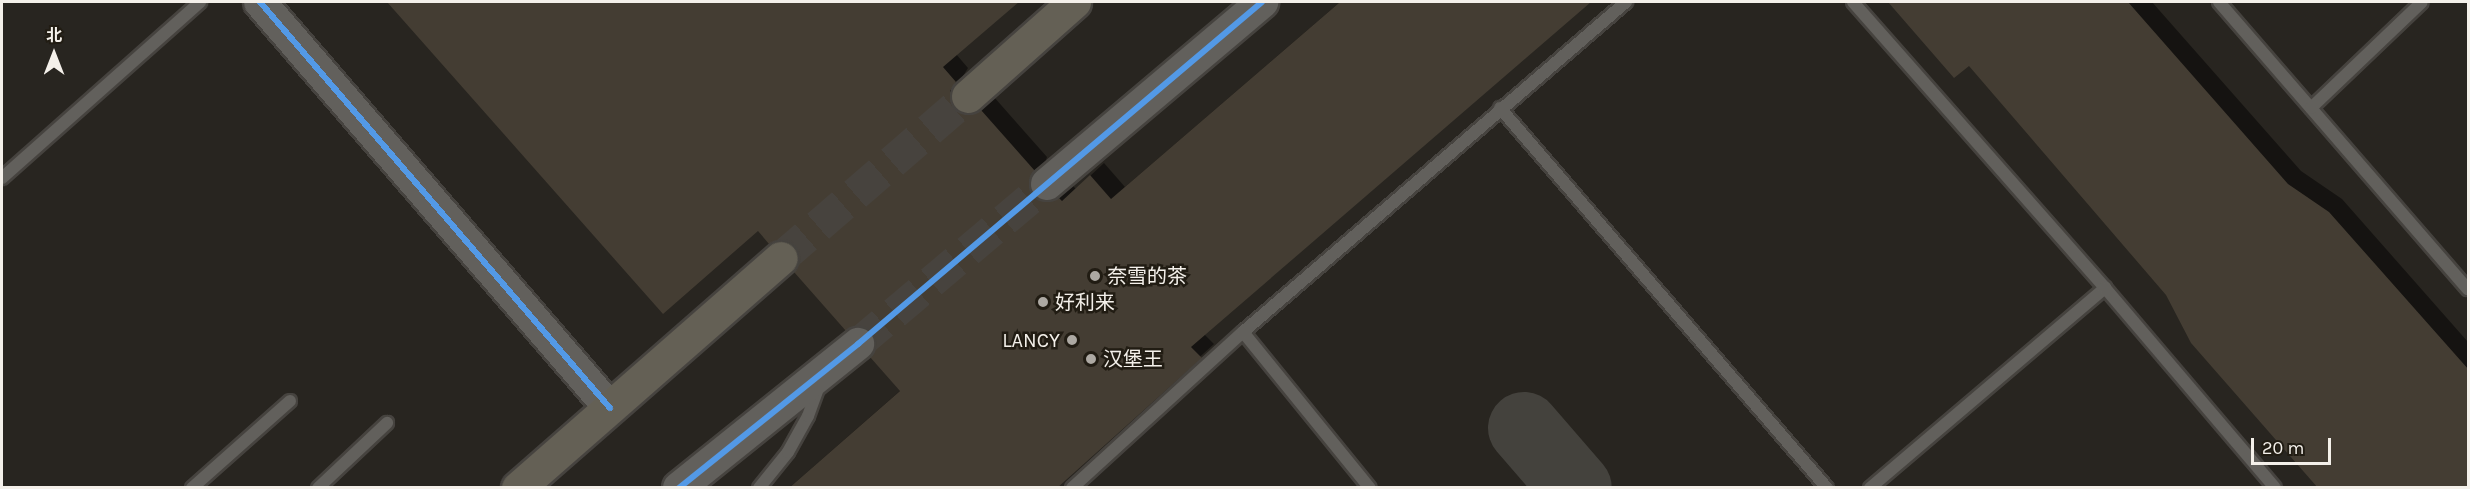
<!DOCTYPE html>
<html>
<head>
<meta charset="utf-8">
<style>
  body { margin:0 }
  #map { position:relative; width:2470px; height:489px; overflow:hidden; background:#282520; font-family:Karla,"Noto Sans SC",sans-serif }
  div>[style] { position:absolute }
  .shadow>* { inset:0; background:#0007 }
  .taxiway>* { height:72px; margin:-36px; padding:0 36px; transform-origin:36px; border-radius:36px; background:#44423d }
  .building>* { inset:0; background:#443d33 }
  .tertiary-tunnel>* { height:32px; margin-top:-16px; transform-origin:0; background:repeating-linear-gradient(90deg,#47433e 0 32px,transparent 0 48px) }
  .trunk-tunnel>* { height:33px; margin-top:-16.5px; transform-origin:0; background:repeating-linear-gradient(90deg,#47433e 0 33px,transparent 0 49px) }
  .roads { filter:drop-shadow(2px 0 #46433f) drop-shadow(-2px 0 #46433f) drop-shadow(0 2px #46433f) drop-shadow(0 -2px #46433f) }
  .service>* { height:12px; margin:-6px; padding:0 6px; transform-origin:6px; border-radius:6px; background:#62605c }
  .tertiary>* { height:32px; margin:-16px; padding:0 16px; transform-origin:16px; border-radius:16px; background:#62605c }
  .trunk>* { height:33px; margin:-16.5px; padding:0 16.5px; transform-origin:16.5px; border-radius:16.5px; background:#646055 }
  .cycleway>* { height:6px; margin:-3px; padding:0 3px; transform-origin:3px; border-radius:3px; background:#5399e6 }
  .dots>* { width:16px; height:16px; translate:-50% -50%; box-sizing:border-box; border:3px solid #211c13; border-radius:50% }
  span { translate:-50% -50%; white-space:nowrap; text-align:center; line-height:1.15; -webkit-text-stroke:5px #211c13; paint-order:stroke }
  .poi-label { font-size:20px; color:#f4f0ea }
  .left { translate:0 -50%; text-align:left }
  .right { translate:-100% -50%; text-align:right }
  .frame { position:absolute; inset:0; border:3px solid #f4f0ea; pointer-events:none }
  .north { position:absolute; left:24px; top:24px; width:60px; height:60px; -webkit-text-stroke:4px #211c13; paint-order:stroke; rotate:0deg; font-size:16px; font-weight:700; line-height:24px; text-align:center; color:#f4f0ea }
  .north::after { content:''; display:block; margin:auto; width:21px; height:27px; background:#f4f0ea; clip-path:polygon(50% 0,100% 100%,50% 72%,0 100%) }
  .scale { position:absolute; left:2251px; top:438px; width:80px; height:27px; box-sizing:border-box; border:3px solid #f4f0ea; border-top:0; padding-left:8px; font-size:18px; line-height:21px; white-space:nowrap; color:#f4f0ea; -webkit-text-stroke:4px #211c13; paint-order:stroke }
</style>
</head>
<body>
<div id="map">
  <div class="shadow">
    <i style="clip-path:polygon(389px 2px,1016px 2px,956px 54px,968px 68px,963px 76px,966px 95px,976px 101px,994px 97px,1047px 157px,1042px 173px,1055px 189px,1072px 185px,1076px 189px,1104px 163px,1125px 187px,1340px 2px,1588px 2px,1204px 334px,1214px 344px,1055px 488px,789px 488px,901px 390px,873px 331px,787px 238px,769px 242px,758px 229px,663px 312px)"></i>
    <i style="clip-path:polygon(1897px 2px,2152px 2px,2301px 171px,2342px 199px,2468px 342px,2468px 488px,2167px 294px,1969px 63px,1893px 5px)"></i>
  </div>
  <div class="taxiway">
    <i style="left:1524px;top:428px;width:79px;rotate:49.1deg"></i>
  </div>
  <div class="building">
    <i style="clip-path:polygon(387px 2px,1019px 2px,943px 67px,956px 82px,950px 91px,954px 108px,963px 114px,981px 110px,1035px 171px,1029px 187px,1033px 195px,1050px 202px,1059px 198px,1062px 201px,1090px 175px,1111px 199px,1340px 2px,1591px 2px,1191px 347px,1202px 358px,1057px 488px,789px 488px,900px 391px,870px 357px,876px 342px,872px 332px,856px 326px,846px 331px,794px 272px,799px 255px,795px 245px,778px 240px,769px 244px,758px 231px,663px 314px)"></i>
    <i style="clip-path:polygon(1888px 2px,2128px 2px,2288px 184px,2329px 212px,2469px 370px,2469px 488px,2318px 488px,2191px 343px,2166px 295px,1969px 66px,1954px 78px)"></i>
  </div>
  <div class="tertiary-tunnel">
    <i style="left:858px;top:344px;width:248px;rotate:-40.2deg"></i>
  </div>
  <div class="trunk-tunnel">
    <i style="left:781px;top:258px;width:247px;rotate:-40.9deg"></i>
  </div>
  <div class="roads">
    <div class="service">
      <i style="left:1853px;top:2px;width:381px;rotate:48.6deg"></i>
      <i style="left:2219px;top:2px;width:380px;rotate:49.1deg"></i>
      <i style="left:1500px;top:108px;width:501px;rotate:49.29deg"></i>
      <i style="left:2311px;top:108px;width:153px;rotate:-43.7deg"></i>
      <i style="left:2px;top:178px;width:265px;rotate:-41.6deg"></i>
      <i style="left:1243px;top:332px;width:201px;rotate:50.9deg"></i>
      <i style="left:192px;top:488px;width:131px;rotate:-41.6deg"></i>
      <i style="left:318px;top:488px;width:95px;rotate:-43.3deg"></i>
      <i style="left:759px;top:488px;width:46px;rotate:-51.1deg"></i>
      <i style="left:788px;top:452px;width:41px;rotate:-60.9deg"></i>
      <i style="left:808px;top:416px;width:32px;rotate:-70deg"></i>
      <i style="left:1072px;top:488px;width:231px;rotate:-42.4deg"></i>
      <i style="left:1243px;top:332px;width:506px;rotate:-40.75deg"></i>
      <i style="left:1870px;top:488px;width:309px;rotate:-40.4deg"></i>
      <i style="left:2105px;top:288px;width:262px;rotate:49.6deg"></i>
    </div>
    <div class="tertiary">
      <i style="left:260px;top:2px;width:536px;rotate:49.24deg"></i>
      <i style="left:1047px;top:184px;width:282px;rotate:-40.2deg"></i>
      <i style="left:679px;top:488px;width:230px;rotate:-38.8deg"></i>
    </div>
    <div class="trunk">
      <i style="left:968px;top:96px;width:142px;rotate:-41.6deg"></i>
      <i style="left:518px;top:488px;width:349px;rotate:-41.2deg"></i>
    </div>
  </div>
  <div class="cycleway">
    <i style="left:260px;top:2px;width:536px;rotate:49.24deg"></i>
    <i style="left:679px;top:488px;width:230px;rotate:-38.8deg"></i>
    <i style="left:858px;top:344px;width:529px;rotate:-40.25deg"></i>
  </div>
  <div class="dots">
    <i style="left:1095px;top:276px;background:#ada9a3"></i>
    <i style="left:1043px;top:302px;background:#ada9a3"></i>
    <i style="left:1072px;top:340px;background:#ada9a3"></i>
    <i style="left:1091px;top:359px;background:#ada9a3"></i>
  </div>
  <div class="poi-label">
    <span class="left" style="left:1107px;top:276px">奈雪的茶</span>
    <span class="left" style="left:1055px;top:302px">好利来</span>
    <span class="right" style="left:1060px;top:340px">LANCY</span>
    <span class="left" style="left:1103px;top:359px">汉堡王</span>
  </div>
  <div class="frame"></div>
  <div class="north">北</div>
  <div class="scale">20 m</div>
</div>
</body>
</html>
